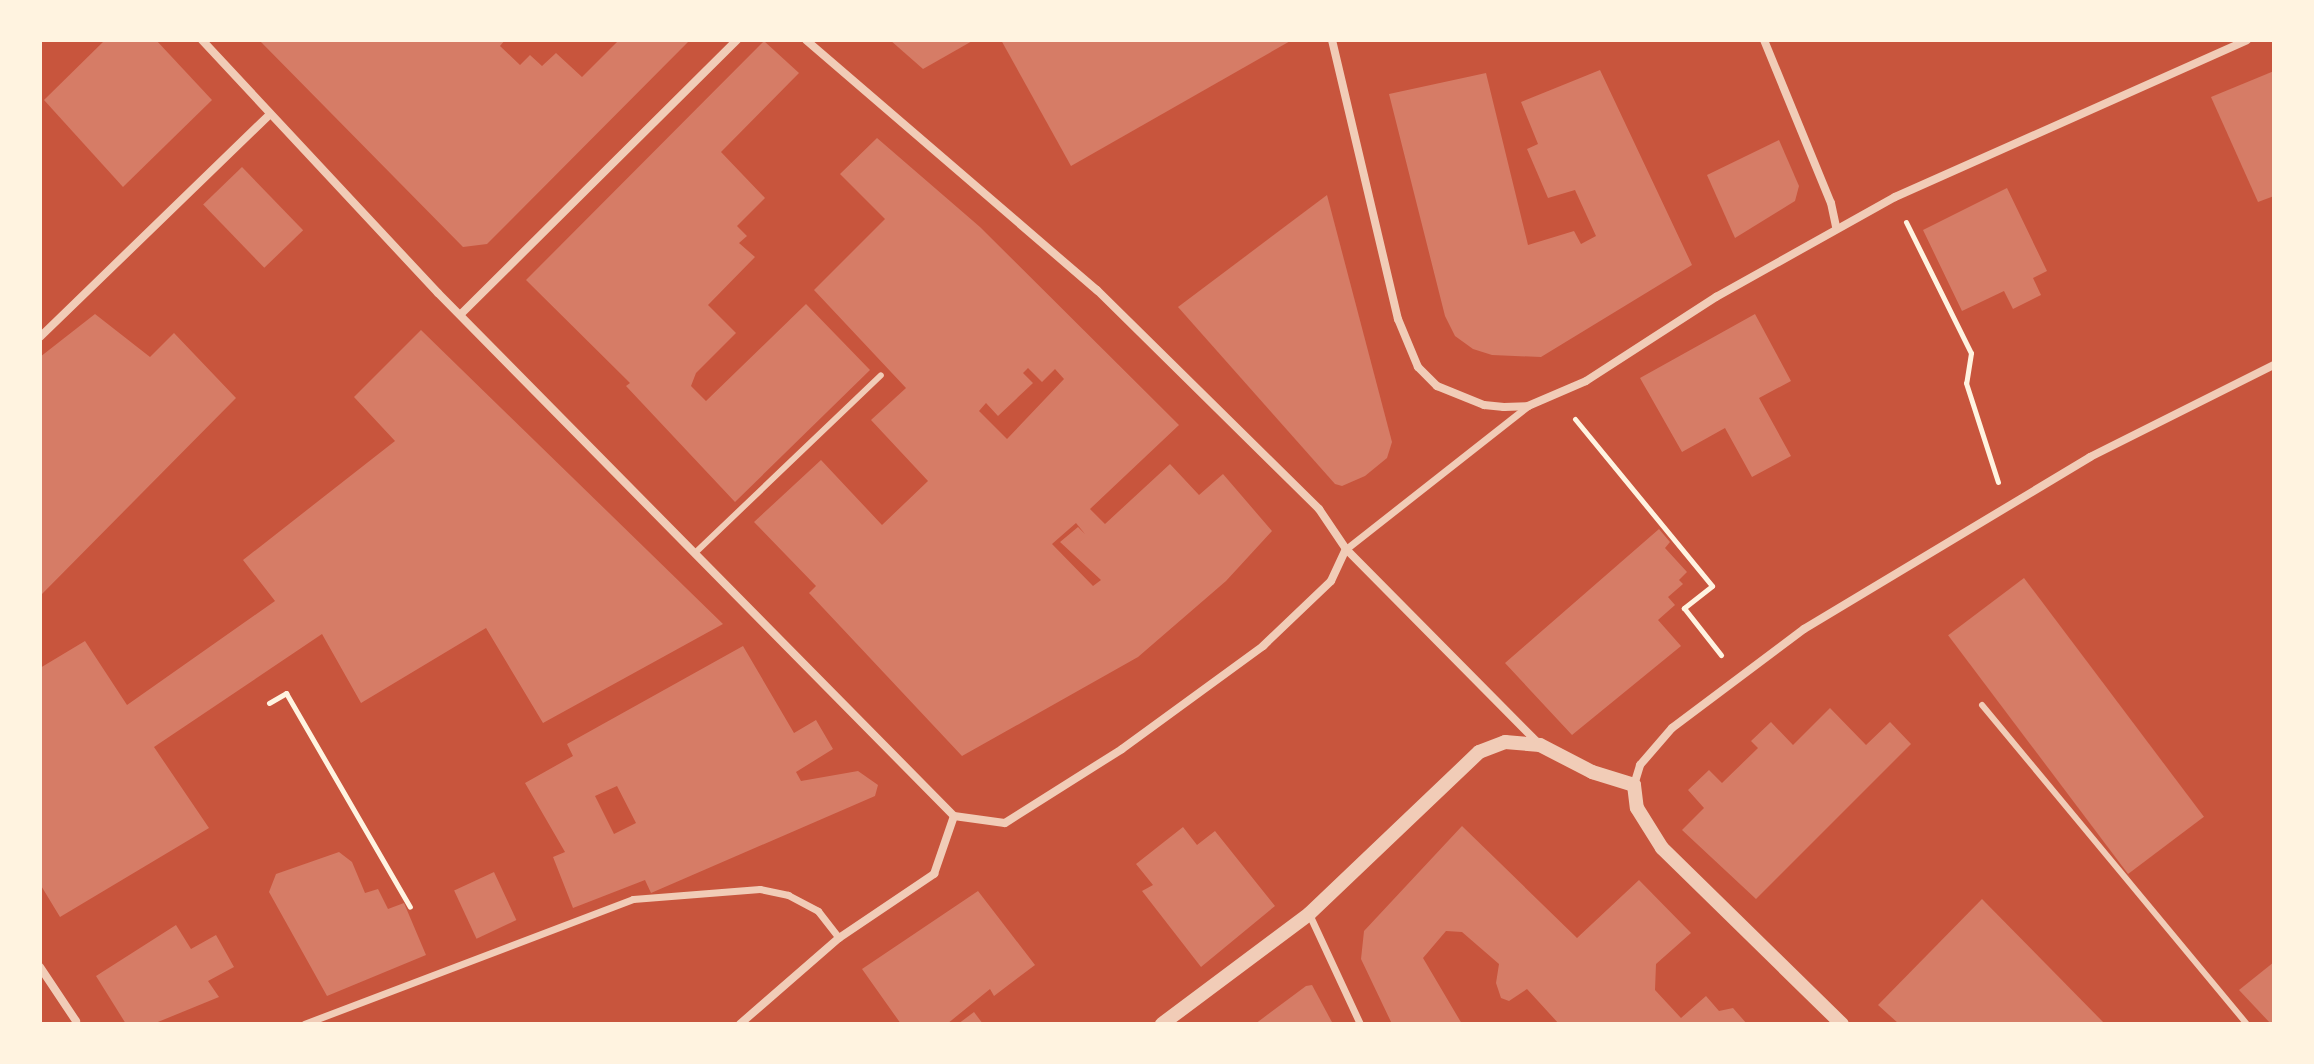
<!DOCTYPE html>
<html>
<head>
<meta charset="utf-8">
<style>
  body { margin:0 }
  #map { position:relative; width:2314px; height:1064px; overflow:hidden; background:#c8553d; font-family:Lora,serif }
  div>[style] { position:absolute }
  .building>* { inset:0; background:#d67c66; transform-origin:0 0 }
  .path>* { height:5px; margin:-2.5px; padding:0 2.5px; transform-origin:2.5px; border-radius:2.5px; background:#fff3e0 }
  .service>* { height:6px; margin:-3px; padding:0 3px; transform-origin:3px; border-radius:3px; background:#f1ccb7 }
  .pedestrian>* { height:7px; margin:-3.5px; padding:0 3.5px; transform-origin:3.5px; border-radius:3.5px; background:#f1ccb7 }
  .minor>* { height:8px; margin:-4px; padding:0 4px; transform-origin:4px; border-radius:4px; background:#f1ccb7 }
  .tertiary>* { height:14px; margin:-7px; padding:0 7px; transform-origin:7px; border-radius:7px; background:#f1ccb7 }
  span { translate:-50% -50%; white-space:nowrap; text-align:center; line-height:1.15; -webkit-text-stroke:7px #fff3e0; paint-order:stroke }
  .frame { position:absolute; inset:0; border:42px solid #fff3e0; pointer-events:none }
</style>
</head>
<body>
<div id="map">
  <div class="building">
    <i style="clip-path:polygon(105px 40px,156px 40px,212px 100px,123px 187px,44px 100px)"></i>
    <i style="clip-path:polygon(259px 40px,505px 40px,500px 46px,520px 65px,530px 55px,542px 66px,556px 53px,582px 77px,619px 40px,690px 40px,487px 244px,463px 247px)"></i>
    <i style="clip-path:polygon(890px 40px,974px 40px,923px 69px)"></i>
    <i style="clip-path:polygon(1001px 40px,1292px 40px,1071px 166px)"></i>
    <i style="clip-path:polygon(764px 41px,799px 73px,721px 152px,765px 198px,737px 226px,747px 236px,739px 243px,755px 257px,708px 305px,736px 333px,696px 373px,691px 386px,706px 401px,806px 304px,870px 370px,735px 502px,626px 386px,630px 383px,526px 280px)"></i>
    <i style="clip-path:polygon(1600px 70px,1692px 265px,1541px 357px,1492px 355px,1473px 349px,1455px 336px,1445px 316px,1389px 94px,1486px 73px,1528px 245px,1574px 231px,1581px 244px,1596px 236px,1575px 190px,1548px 198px,1527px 149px,1538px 144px,1521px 102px)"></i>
    <i style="clip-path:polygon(2274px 71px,2274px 196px,2258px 202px,2211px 97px)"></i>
    <i style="clip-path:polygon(evenodd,877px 138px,980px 227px,1179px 425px,1090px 509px,1105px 524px,1170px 464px,1199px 495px,1223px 474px,1272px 531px,1226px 581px,1138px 657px,962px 756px,809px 593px,816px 586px,754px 522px,821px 460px,882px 525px,928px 481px,871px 420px,906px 388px,814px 290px,885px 219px,840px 174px,877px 138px,1028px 368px,1042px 382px,1055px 369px,1064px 379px,1007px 439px,979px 411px,986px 403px,998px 416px,1033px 383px,1023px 373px,1028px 368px,877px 138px,1076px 523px,1085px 534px,1078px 527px,1060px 542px,1101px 580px,1093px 586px,1052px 544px,1076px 523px)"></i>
    <i style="clip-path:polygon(1779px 140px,1799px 186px,1795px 201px,1735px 238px,1707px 175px)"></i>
    <i style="left:242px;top:167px;width:88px;height:54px;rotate:46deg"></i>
    <i style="clip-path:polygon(2007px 188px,2047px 271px,2033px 278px,2041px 295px,2013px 309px,2004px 291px,1962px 311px,1923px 230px)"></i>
    <i style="clip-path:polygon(1327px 195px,1392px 442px,1387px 458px,1365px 476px,1342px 486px,1335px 484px,1178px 307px)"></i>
    <i style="clip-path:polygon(95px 314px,150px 357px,174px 333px,236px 398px,40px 596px,40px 357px)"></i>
    <i style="clip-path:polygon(1755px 314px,1791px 381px,1759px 398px,1791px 456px,1752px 477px,1725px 428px,1682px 452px,1640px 378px)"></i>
    <i style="clip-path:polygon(421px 330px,723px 624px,543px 723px,486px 628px,361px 703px,322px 634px,154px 747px,209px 828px,60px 917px,40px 884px,40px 668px,85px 641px,127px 705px,275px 601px,243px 560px,395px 441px,354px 397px)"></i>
    <i style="clip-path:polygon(1659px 529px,1670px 542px,1665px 548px,1687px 572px,1679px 580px,1683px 584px,1668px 597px,1675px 605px,1658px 620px,1681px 646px,1572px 735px,1505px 663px)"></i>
    <i style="left:2024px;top:578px;width:299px;height:95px;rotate:53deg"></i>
    <i style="clip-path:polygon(evenodd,743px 646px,794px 733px,816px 720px,833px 749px,796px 772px,801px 781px,858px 771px,878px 785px,875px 796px,651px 893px,645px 880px,573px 908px,553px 857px,565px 852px,525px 783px,573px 756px,567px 744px,743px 646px,617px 786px,636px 823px,614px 834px,595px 796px,617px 786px)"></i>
    <i style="clip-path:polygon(1830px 708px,1866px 745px,1890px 722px,1911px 744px,1756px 899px,1682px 830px,1704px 808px,1688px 790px,1709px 770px,1722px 783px,1758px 748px,1751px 741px,1771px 722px,1793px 745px)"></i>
    <i style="clip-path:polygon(1462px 826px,1577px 938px,1639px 880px,1691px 933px,1656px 964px,1655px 990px,1681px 1018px,1706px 996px,1719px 1011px,1733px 1008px,1747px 1024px,1559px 1024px,1527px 989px,1509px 1001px,1501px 998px,1496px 983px,1499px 964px,1462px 932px,1446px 931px,1423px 958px,1462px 1024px,1392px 1024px,1361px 959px,1364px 931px)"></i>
    <i style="clip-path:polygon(1183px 827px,1197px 845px,1215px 831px,1275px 906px,1201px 967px,1142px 891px,1153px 885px,1136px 864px)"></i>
    <i style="clip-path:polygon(339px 852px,352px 862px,365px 893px,378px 889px,388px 909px,404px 903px,426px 955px,327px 996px,269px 892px,276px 874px)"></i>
    <i style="left:494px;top:872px;width:53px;height:44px;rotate:65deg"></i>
    <i style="clip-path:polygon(978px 891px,1035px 965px,994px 996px,990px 989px,947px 1024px,901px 1024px,862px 969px)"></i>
    <i style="clip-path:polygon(1982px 899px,2105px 1024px,1899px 1024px,1878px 1005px)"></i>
    <i style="clip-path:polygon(176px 925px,191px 949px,216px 935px,234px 967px,208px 981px,219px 997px,153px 1024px,126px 1024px,96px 976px)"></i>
    <i style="clip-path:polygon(2274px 962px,2274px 1024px,2271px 1024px,2239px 990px)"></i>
    <i style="clip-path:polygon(1312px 985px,1333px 1024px,1255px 1024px,1306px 986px)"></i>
    <i style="clip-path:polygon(974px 1012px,983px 1024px,958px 1024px)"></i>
  </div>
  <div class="path">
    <i style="left:1906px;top:222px;width:146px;rotate:63.6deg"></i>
    <i style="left:1971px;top:353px;width:30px;rotate:99deg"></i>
    <i style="left:1966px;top:383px;width:104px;rotate:72.1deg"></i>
    <i style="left:1575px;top:419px;width:216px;rotate:50.6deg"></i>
    <i style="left:1712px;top:586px;width:36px;rotate:142deg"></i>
    <i style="left:1684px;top:608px;width:60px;rotate:51.8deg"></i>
    <i style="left:269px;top:703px;width:20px;rotate:-30deg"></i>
    <i style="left:286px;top:693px;width:247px;rotate:59.9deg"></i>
  </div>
  <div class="service">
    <i style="left:695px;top:553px;width:257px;rotate:-43.7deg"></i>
    <i style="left:1982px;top:705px;width:415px;rotate:50.3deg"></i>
  </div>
  <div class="pedestrian">
    <i style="left:1346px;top:549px;width:231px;rotate:-38.2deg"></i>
    <i style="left:1309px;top:914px;width:121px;rotate:65.1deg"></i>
    <i style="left:304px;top:1024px;width:352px;rotate:-20.8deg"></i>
    <i style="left:633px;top:899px;width:127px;rotate:-4.5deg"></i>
    <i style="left:760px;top:889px;width:29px;rotate:12deg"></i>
    <i style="left:788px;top:895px;width:34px;rotate:28deg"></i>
    <i style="left:818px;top:911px;width:34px;rotate:52deg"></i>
  </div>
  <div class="minor">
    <i style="left:202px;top:40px;width:346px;rotate:47deg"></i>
    <i style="left:438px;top:293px;width:735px;rotate:45.39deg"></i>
    <i style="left:806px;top:40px;width:384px;rotate:40.7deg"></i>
    <i style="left:1097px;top:290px;width:312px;rotate:44.6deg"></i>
    <i style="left:1319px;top:509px;width:48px;rotate:56deg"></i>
    <i style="left:1346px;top:549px;width:276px;rotate:45.3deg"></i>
    <i style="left:1332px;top:40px;width:287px;rotate:76.7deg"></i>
    <i style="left:1398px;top:319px;width:52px;rotate:67.4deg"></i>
    <i style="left:1418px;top:367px;width:27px;rotate:45deg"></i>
    <i style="left:1437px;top:386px;width:51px;rotate:22deg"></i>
    <i style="left:1484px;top:405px;width:20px;rotate:6deg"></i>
    <i style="left:1504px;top:407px;width:24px;rotate:-2deg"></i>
    <i style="left:1528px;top:406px;width:63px;rotate:-23.3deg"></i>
    <i style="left:1586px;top:381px;width:155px;rotate:-32.9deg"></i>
    <i style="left:1716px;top:297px;width:205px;rotate:-29.2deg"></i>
    <i style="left:1895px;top:197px;width:385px;rotate:-24deg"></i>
    <i style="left:1764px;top:40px;width:176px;rotate:67.7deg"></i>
    <i style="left:1831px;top:203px;width:25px;rotate:78deg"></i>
    <i style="left:461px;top:314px;width:389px;rotate:-44.8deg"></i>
    <i style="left:40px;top:337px;width:319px;rotate:-44.1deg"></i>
    <i style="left:1634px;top:785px;width:21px;rotate:-73deg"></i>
    <i style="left:1640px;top:765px;width:49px;rotate:-49.1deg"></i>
    <i style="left:1672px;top:728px;width:165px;rotate:-36.9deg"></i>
    <i style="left:1804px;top:629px;width:334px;rotate:-31deg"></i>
    <i style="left:2090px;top:457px;width:206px;rotate:-26.6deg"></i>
    <i style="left:954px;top:816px;width:51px;rotate:7.8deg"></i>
    <i style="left:1005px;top:823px;width:138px;rotate:-32.3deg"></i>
    <i style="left:1122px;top:749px;width:175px;rotate:-36.1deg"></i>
    <i style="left:1263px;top:646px;width:94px;rotate:-43.7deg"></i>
    <i style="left:1331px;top:581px;width:35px;rotate:-65deg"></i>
    <i style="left:40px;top:967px;width:65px;rotate:56.3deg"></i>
    <i style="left:740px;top:1024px;width:131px;rotate:-41deg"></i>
    <i style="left:839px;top:938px;width:115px;rotate:-34deg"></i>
    <i style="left:934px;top:874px;width:61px;rotate:-71deg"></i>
  </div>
  <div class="tertiary">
    <i style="left:1162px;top:1024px;width:184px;rotate:-36.8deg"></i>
    <i style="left:1309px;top:914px;width:235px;rotate:-43.6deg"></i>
    <i style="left:1479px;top:752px;width:28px;rotate:-21deg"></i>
    <i style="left:1505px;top:742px;width:35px;rotate:5deg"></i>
    <i style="left:1540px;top:745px;width:59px;rotate:27.4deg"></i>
    <i style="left:1592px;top:772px;width:44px;rotate:17.2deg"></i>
    <i style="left:1634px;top:785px;width:23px;rotate:83deg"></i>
    <i style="left:1637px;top:808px;width:47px;rotate:58deg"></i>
    <i style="left:1662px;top:848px;width:252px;rotate:44.4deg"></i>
  </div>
  <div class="frame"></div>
</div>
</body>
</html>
